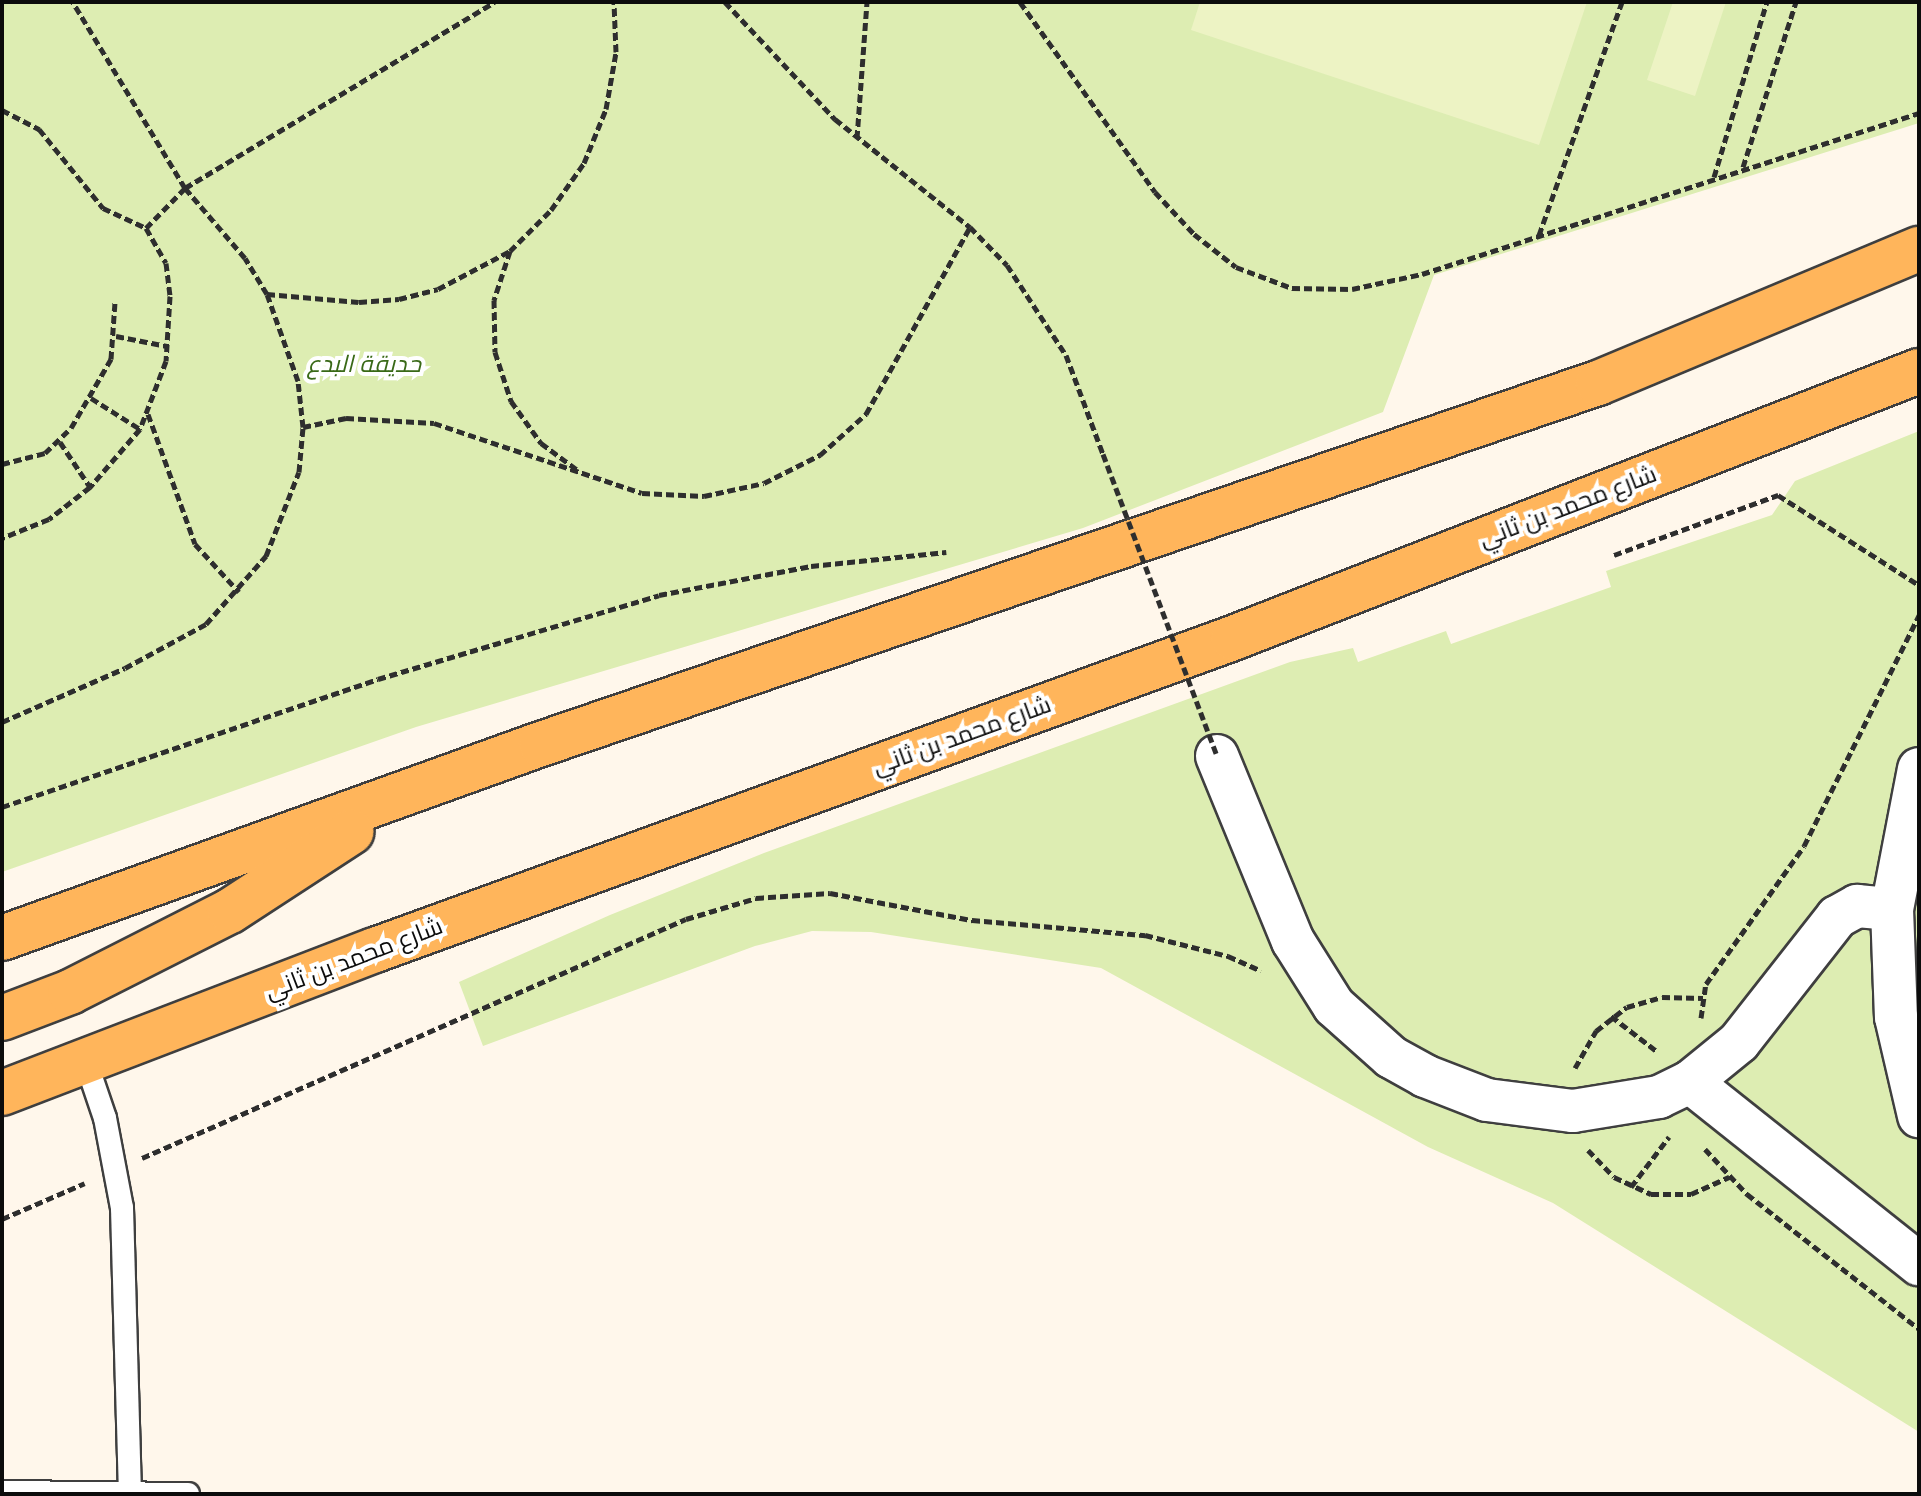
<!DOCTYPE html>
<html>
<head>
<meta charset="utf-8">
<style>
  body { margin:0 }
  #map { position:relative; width:1921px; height:1496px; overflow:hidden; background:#fff7eb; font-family:"Roboto Serif",Cairo,serif }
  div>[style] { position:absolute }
  .green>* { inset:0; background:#ddedb2 }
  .pitch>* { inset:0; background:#edf3c4 }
  .path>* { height:5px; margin-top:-2.5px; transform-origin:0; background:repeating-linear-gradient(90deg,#2e2e2e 0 8px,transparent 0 12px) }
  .roads { filter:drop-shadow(2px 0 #3f3f3f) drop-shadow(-2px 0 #3f3f3f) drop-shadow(0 2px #3f3f3f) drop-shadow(0 -2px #3f3f3f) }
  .lane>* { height:22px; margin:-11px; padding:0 11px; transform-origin:11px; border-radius:11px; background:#fff }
  .street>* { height:42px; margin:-21px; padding:0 21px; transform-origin:21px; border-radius:21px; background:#fff }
  .primary>* { height:44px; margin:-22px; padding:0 22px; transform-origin:22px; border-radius:22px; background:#ffb55b }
  .path-bridge>* { height:5px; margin-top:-2.5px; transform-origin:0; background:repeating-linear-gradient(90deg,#2e2e2e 0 8px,transparent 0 12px) }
  span { translate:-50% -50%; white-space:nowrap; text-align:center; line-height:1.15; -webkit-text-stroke:8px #fff; paint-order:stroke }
  .park-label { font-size:24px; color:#396917; font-style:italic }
  .street-label { font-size:24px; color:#0c0c0c }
  .frame { position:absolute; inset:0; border:4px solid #0c0c0c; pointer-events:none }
</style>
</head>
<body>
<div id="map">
  <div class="green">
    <i style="clip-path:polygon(2px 2px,1919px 2px,1919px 123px,1434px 275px,1383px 412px,1083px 528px,416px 727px,2px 872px)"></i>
    <i style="clip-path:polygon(1919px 431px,1919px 1432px,1553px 1203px,1428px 1147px,1101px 968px,871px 932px,812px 931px,755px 946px,483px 1046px,459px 982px,610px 915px,764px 853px,1290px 662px,1353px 648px,1358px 662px,1446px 631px,1451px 644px,1611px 587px,1606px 571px,1772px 515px,1795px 481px)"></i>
  </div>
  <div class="pitch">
    <i style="clip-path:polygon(1200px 2px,1587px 2px,1539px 145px,1191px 30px)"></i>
    <i style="clip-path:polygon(1673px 2px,1726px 2px,1695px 96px,1647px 80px)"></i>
  </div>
  <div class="path">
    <i style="left:725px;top:2px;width:161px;rotate:46.8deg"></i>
    <i style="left:835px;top:119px;width:173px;rotate:38.7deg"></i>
    <i style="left:970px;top:227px;width:53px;rotate:45.8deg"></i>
    <i style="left:1007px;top:265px;width:108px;rotate:56.8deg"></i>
    <i style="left:1066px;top:355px;width:106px;rotate:69.5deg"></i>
    <i style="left:1020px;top:2px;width:233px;rotate:54.6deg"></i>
    <i style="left:1155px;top:192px;width:57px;rotate:47.1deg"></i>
    <i style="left:1194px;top:234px;width:53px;rotate:38.2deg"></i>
    <i style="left:1236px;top:267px;width:60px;rotate:20.6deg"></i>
    <i style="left:1292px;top:288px;width:60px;rotate:1deg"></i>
    <i style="left:1352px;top:289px;width:72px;rotate:-12.1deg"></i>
    <i style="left:1422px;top:274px;width:522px;rotate:-17.95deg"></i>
    <i style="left:1170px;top:4px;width:2px;rotate:-90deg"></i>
    <i style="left:2px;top:110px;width:42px;rotate:27.2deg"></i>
    <i style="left:39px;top:129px;width:102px;rotate:51deg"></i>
    <i style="left:103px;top:208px;width:47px;rotate:24.9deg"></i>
    <i style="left:146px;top:228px;width:40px;rotate:60.3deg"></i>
    <i style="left:166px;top:263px;width:33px;rotate:83deg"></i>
    <i style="left:170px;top:296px;width:65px;rotate:93.5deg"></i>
    <i style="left:166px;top:361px;width:73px;rotate:110.9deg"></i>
    <i style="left:140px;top:429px;width:77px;rotate:130.8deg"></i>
    <i style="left:90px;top:487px;width:52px;rotate:142deg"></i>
    <i style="left:49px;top:519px;width:51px;rotate:158deg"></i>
    <i style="left:857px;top:138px;width:136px;rotate:-85.8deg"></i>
    <i style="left:1743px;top:167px;width:173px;rotate:-72.2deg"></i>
    <i style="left:1714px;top:177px;width:183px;rotate:-73.2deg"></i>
    <i style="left:146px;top:228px;width:56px;rotate:-45.7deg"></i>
    <i style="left:185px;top:188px;width:361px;rotate:-31deg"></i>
    <i style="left:1539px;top:235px;width:247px;rotate:-70.4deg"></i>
    <i style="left:510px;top:251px;width:52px;rotate:108.1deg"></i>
    <i style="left:494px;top:300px;width:52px;rotate:88.9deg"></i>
    <i style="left:495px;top:352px;width:52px;rotate:71.9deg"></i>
    <i style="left:511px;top:401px;width:52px;rotate:54.5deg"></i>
    <i style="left:541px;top:443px;width:47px;rotate:36.4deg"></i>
    <i style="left:267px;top:294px;width:92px;rotate:5deg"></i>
    <i style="left:359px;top:302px;width:40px;rotate:-4.3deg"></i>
    <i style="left:399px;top:299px;width:40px;rotate:-14.4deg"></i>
    <i style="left:438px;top:289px;width:81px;rotate:-27.8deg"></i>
    <i style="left:510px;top:251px;width:58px;rotate:-45deg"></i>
    <i style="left:551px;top:210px;width:57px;rotate:-54.9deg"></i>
    <i style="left:584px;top:163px;width:58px;rotate:-67.8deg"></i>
    <i style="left:606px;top:109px;width:58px;rotate:-80deg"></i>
    <i style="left:616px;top:52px;width:50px;rotate:-92.3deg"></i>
    <i style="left:116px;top:336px;width:52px;rotate:11.1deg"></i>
    <i style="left:91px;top:398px;width:58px;rotate:32.3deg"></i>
    <i style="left:148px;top:414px;width:138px;rotate:70.1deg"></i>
    <i style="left:195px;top:544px;width:65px;rotate:47.5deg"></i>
    <i style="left:303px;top:427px;width:44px;rotate:-11.8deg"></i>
    <i style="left:346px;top:418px;width:88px;rotate:3.3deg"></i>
    <i style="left:434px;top:423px;width:219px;rotate:18.6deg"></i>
    <i style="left:642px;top:493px;width:62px;rotate:2.8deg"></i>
    <i style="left:704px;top:496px;width:61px;rotate:-12.2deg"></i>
    <i style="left:764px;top:483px;width:63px;rotate:-26.6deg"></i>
    <i style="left:820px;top:455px;width:62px;rotate:-41.7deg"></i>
    <i style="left:866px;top:414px;width:214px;rotate:-60.9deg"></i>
    <i style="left:60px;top:442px;width:54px;rotate:56.3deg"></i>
    <i style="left:2px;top:464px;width:44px;rotate:-14.3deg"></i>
    <i style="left:45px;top:453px;width:36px;rotate:-44deg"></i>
    <i style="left:71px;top:428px;width:80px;rotate:-59.9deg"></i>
    <i style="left:111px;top:359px;width:57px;rotate:-86deg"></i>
    <i style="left:1614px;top:555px;width:175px;rotate:-20.1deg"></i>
    <i style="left:1778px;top:495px;width:167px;rotate:32.6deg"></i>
    <i style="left:2px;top:722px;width:134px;rotate:-23.7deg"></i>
    <i style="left:125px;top:668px;width:92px;rotate:-28.5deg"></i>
    <i style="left:206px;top:624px;width:91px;rotate:-48.6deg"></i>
    <i style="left:266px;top:556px;width:90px;rotate:-68.6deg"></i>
    <i style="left:299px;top:472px;width:45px;rotate:-84.9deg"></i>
    <i style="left:303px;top:427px;width:46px;rotate:-96.2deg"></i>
    <i style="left:298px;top:381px;width:92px;rotate:-109.6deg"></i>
    <i style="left:267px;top:294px;width:42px;rotate:-121.4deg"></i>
    <i style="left:245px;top:258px;width:92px;rotate:-130.6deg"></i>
    <i style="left:185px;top:188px;width:217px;rotate:-121.1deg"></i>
    <i style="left:2px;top:807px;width:397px;rotate:-18.8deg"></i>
    <i style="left:378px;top:679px;width:293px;rotate:-16.6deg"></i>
    <i style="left:659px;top:595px;width:155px;rotate:-10.8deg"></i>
    <i style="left:811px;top:566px;width:136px;rotate:-5.9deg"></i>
    <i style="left:1611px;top:1016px;width:59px;rotate:37.5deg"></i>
    <i style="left:1701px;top:1018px;width:34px;rotate:-82deg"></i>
    <i style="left:1706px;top:984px;width:169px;rotate:-54.6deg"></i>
    <i style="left:1804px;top:846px;width:258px;rotate:-63.5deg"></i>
    <i style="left:1575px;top:1068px;width:43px;rotate:-60.4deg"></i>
    <i style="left:1596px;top:1031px;width:39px;rotate:-38deg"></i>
    <i style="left:1627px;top:1007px;width:36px;rotate:-16deg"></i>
    <i style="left:1662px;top:997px;width:41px;rotate:1.4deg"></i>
    <i style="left:1705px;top:1149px;width:62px;rotate:47deg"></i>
    <i style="left:1747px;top:1194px;width:219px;rotate:38.1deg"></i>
    <i style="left:1588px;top:1150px;width:37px;rotate:46deg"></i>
    <i style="left:1614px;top:1177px;width:41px;rotate:24.7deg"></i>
    <i style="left:1651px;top:1194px;width:40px"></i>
    <i style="left:1691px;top:1194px;width:42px;rotate:-24.1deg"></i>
    <i style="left:142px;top:1158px;width:594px;rotate:-23.72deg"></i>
    <i style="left:686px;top:919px;width:73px;rotate:-16.7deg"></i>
    <i style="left:756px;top:898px;width:74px;rotate:-3.9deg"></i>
    <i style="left:830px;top:893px;width:145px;rotate:10.8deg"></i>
    <i style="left:972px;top:920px;width:174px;rotate:5deg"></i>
    <i style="left:1145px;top:935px;width:86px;rotate:14.2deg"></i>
    <i style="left:1228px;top:956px;width:36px;rotate:24deg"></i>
    <i style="left:1631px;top:1187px;width:63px;rotate:-52.8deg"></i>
    <i style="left:2px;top:1219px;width:90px;rotate:-23.4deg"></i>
  </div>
  <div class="roads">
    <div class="lane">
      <i style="left:86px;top:1062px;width:59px;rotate:71.3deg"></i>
      <i style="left:105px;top:1118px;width:92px;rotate:79.3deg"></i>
      <i style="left:122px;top:1208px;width:286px;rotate:88.4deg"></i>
      <i style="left:2px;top:1492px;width:186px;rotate:0.6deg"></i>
    </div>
    <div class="street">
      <i style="left:1217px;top:756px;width:200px;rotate:67.7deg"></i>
      <i style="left:1293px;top:941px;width:77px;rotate:57.8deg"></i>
      <i style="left:1334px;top:1006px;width:76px;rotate:41.8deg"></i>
      <i style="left:1391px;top:1057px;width:39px;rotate:29deg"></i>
      <i style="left:1425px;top:1076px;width:66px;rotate:21.2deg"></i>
      <i style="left:1487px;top:1100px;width:87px;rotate:7.3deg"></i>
      <i style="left:1573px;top:1111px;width:87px;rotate:-9.2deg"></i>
      <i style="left:1659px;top:1097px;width:34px;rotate:-26deg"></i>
      <i style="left:1690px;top:1082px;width:63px;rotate:-39.2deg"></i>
      <i style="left:1739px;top:1042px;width:159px;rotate:-51.9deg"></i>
      <i style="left:1837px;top:917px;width:23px;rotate:-29deg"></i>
      <i style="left:1857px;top:906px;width:35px;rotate:5deg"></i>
      <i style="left:1919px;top:769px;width:143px;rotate:100.9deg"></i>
      <i style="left:1892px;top:909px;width:108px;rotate:87.9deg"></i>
      <i style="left:1896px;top:1017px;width:102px;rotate:76.9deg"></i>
      <i style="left:1690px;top:1082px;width:293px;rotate:38.5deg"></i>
    </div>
    <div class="primary">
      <i style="left:2px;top:938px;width:573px;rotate:-19.8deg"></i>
      <i style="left:541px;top:744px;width:1117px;rotate:-18.86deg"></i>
      <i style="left:1598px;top:383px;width:348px;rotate:-22.7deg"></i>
      <i style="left:2px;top:1018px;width:73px;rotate:-20.9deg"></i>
      <i style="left:70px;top:992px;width:179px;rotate:-26.9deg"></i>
      <i style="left:230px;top:911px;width:145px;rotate:-33.1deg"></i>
      <i style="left:2px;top:1093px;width:399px;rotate:-21deg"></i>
      <i style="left:375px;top:950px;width:913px;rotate:-19.98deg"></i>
      <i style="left:1233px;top:638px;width:736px;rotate:-21.27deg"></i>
    </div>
  </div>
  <div class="path-bridge">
    <i style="left:1103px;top:454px;width:323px;rotate:69.3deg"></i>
  </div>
  <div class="park-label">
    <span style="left:364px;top:365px">حديقة البدع</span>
  </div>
  <div class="street-label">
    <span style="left:1568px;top:507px;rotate:-21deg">شارع محمد بن ثاني</span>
    <span style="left:962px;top:736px;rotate:-20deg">شارع محمد بن ثاني</span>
    <span style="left:354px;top:959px;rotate:-21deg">شارع محمد بن ثاني</span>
  </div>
  <div class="frame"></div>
</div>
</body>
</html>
